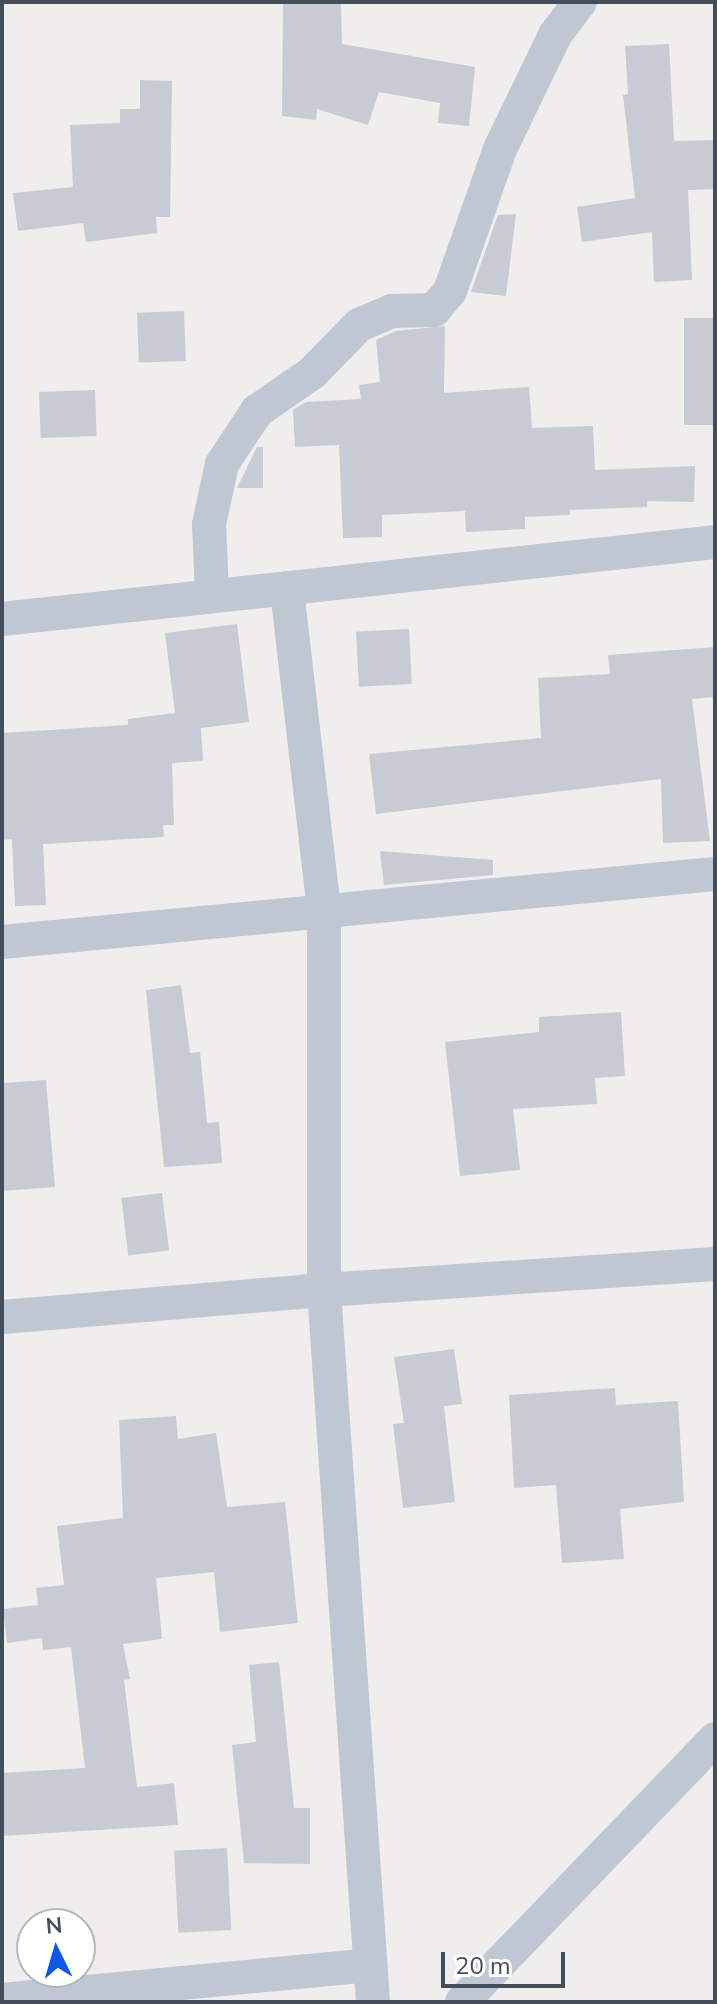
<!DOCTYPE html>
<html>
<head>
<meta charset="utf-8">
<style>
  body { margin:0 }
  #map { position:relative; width:717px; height:2004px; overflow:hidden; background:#f0eded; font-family:"Nunito Sans",sans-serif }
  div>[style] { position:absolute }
  .building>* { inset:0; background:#c8cbd3; transform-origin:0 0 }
  .street>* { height:34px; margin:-17px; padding:0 17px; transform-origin:17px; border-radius:17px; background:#bfc7d3 }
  span { translate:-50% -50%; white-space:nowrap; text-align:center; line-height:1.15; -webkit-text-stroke:6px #fff; paint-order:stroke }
  .frame { position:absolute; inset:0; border:4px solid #444e5b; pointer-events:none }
  .north { position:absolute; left:16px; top:1908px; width:80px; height:80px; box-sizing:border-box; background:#fff; border:2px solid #b4b8bd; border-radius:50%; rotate:355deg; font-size:22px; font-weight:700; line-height:32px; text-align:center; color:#444e5b }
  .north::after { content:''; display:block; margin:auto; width:28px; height:36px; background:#0d57e9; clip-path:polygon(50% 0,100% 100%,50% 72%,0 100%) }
  .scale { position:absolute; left:441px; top:1952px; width:124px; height:36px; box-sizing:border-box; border:4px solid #444e5b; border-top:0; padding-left:10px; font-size:24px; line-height:28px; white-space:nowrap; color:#444e5b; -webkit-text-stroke:6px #fff; paint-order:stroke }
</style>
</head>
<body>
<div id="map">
  <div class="building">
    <i style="clip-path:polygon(283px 2px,341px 2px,342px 44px,475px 67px,469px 126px,438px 123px,440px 103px,379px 92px,368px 125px,317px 109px,316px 120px,282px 116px)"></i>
    <i style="clip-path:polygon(669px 44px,674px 141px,715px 140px,715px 189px,688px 190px,692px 280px,654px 282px,652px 232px,582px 242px,577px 207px,635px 198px,623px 95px,628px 94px,625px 46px)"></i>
    <i style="clip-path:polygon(140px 80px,172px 81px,170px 217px,156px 217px,157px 233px,86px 242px,83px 223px,18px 231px,13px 193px,73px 187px,70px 125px,120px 123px,120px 109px,140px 109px)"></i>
    <i style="clip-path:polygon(516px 214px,506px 296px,471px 292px,498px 215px)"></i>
    <i style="left:184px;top:311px;width:50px;height:47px;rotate:88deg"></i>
    <i style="left:715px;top:318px;width:107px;height:31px;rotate:90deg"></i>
    <i style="clip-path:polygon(445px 326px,444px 393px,529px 387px,532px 428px,593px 426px,595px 470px,695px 466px,694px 502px,647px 501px,647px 507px,570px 510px,570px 515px,525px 517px,525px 529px,466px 532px,465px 511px,382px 515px,382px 537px,343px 538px,339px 445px,295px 447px,293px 410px,306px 402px,361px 399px,359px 385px,380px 382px,376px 340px,396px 331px)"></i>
    <i style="left:95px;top:390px;width:46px;height:56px;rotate:88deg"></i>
    <i style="clip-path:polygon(257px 447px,263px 447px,263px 488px,237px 488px)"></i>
    <i style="clip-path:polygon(237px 624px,249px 722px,201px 728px,203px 761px,172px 763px,174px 825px,163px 825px,164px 837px,43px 844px,46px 905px,15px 906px,12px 839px,2px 840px,2px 733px,128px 725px,128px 719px,175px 713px,165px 633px)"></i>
    <i style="left:409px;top:629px;width:55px;height:53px;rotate:87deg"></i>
    <i style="clip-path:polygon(715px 647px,715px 697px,692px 699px,710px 841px,663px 843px,661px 779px,376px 814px,369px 754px,541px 738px,538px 678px,610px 674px,608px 655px)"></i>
    <i style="clip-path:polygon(380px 851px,493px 860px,493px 875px,384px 885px)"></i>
    <i style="clip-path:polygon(181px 985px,190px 1053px,200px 1052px,207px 1123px,219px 1122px,222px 1163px,164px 1167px,146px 990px)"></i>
    <i style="clip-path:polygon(621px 1012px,625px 1076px,595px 1078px,597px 1104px,513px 1109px,520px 1170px,460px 1176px,445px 1042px,539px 1032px,539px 1017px)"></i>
    <i style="clip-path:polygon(46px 1080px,55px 1187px,2px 1191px,2px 1083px)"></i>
    <i style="left:162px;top:1193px;width:58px;height:41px;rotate:83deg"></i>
    <i style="clip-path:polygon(454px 1349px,462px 1404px,444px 1406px,455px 1502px,403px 1508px,393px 1424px,404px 1423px,394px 1357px)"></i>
    <i style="clip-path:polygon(615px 1388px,616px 1405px,678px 1401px,684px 1502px,620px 1509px,624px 1559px,562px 1563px,556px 1485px,514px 1488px,509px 1395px)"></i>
    <i style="clip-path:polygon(176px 1416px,178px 1439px,216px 1433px,227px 1507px,285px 1502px,298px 1623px,220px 1632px,214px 1572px,156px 1578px,162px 1639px,123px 1644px,130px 1679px,124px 1680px,137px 1787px,174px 1783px,178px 1825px,2px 1836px,2px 1773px,85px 1768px,71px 1647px,43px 1650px,42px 1638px,7px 1643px,3px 1609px,38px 1605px,36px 1588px,64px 1585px,57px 1526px,123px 1518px,119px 1420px)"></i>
    <i style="clip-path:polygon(279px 1662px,294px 1808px,310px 1808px,310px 1864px,244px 1863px,232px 1745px,256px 1742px,249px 1665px)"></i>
    <i style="left:227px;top:1848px;width:82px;height:53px;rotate:87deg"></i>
  </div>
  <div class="street">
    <i style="left:212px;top:593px;width:69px;rotate:-92.5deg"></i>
    <i style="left:209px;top:524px;width:61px;rotate:-77.8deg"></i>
    <i style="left:222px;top:464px;width:64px;rotate:-56.6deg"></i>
    <i style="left:257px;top:411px;width:67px;rotate:-34.6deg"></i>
    <i style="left:312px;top:373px;width:67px;rotate:-45.6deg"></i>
    <i style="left:359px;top:325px;width:36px;rotate:-23deg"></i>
    <i style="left:392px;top:311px;width:42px;rotate:-1.4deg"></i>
    <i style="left:434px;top:310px;width:25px;rotate:-50deg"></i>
    <i style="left:450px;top:291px;width:151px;rotate:-70.6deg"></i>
    <i style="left:500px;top:149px;width:127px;rotate:-64.2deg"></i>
    <i style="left:555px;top:35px;width:41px;rotate:-52.9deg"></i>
    <i style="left:2px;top:619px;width:717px;rotate:-6.16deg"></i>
    <i style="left:2px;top:942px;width:716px;rotate:-5.45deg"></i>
    <i style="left:2px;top:1317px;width:323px;rotate:-4.8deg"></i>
    <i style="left:324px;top:1290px;width:380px;rotate:-90deg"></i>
    <i style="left:324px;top:910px;width:324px;rotate:-96.6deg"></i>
    <i style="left:2px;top:2000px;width:370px;rotate:-5.4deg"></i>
    <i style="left:373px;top:2002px;width:714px;rotate:-93.94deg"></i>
    <i style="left:324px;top:1290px;width:392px;rotate:-3.8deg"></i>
    <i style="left:462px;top:2002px;width:365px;rotate:-46.1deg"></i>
  </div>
  <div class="frame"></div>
  <div class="north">N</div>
  <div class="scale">20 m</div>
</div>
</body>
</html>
